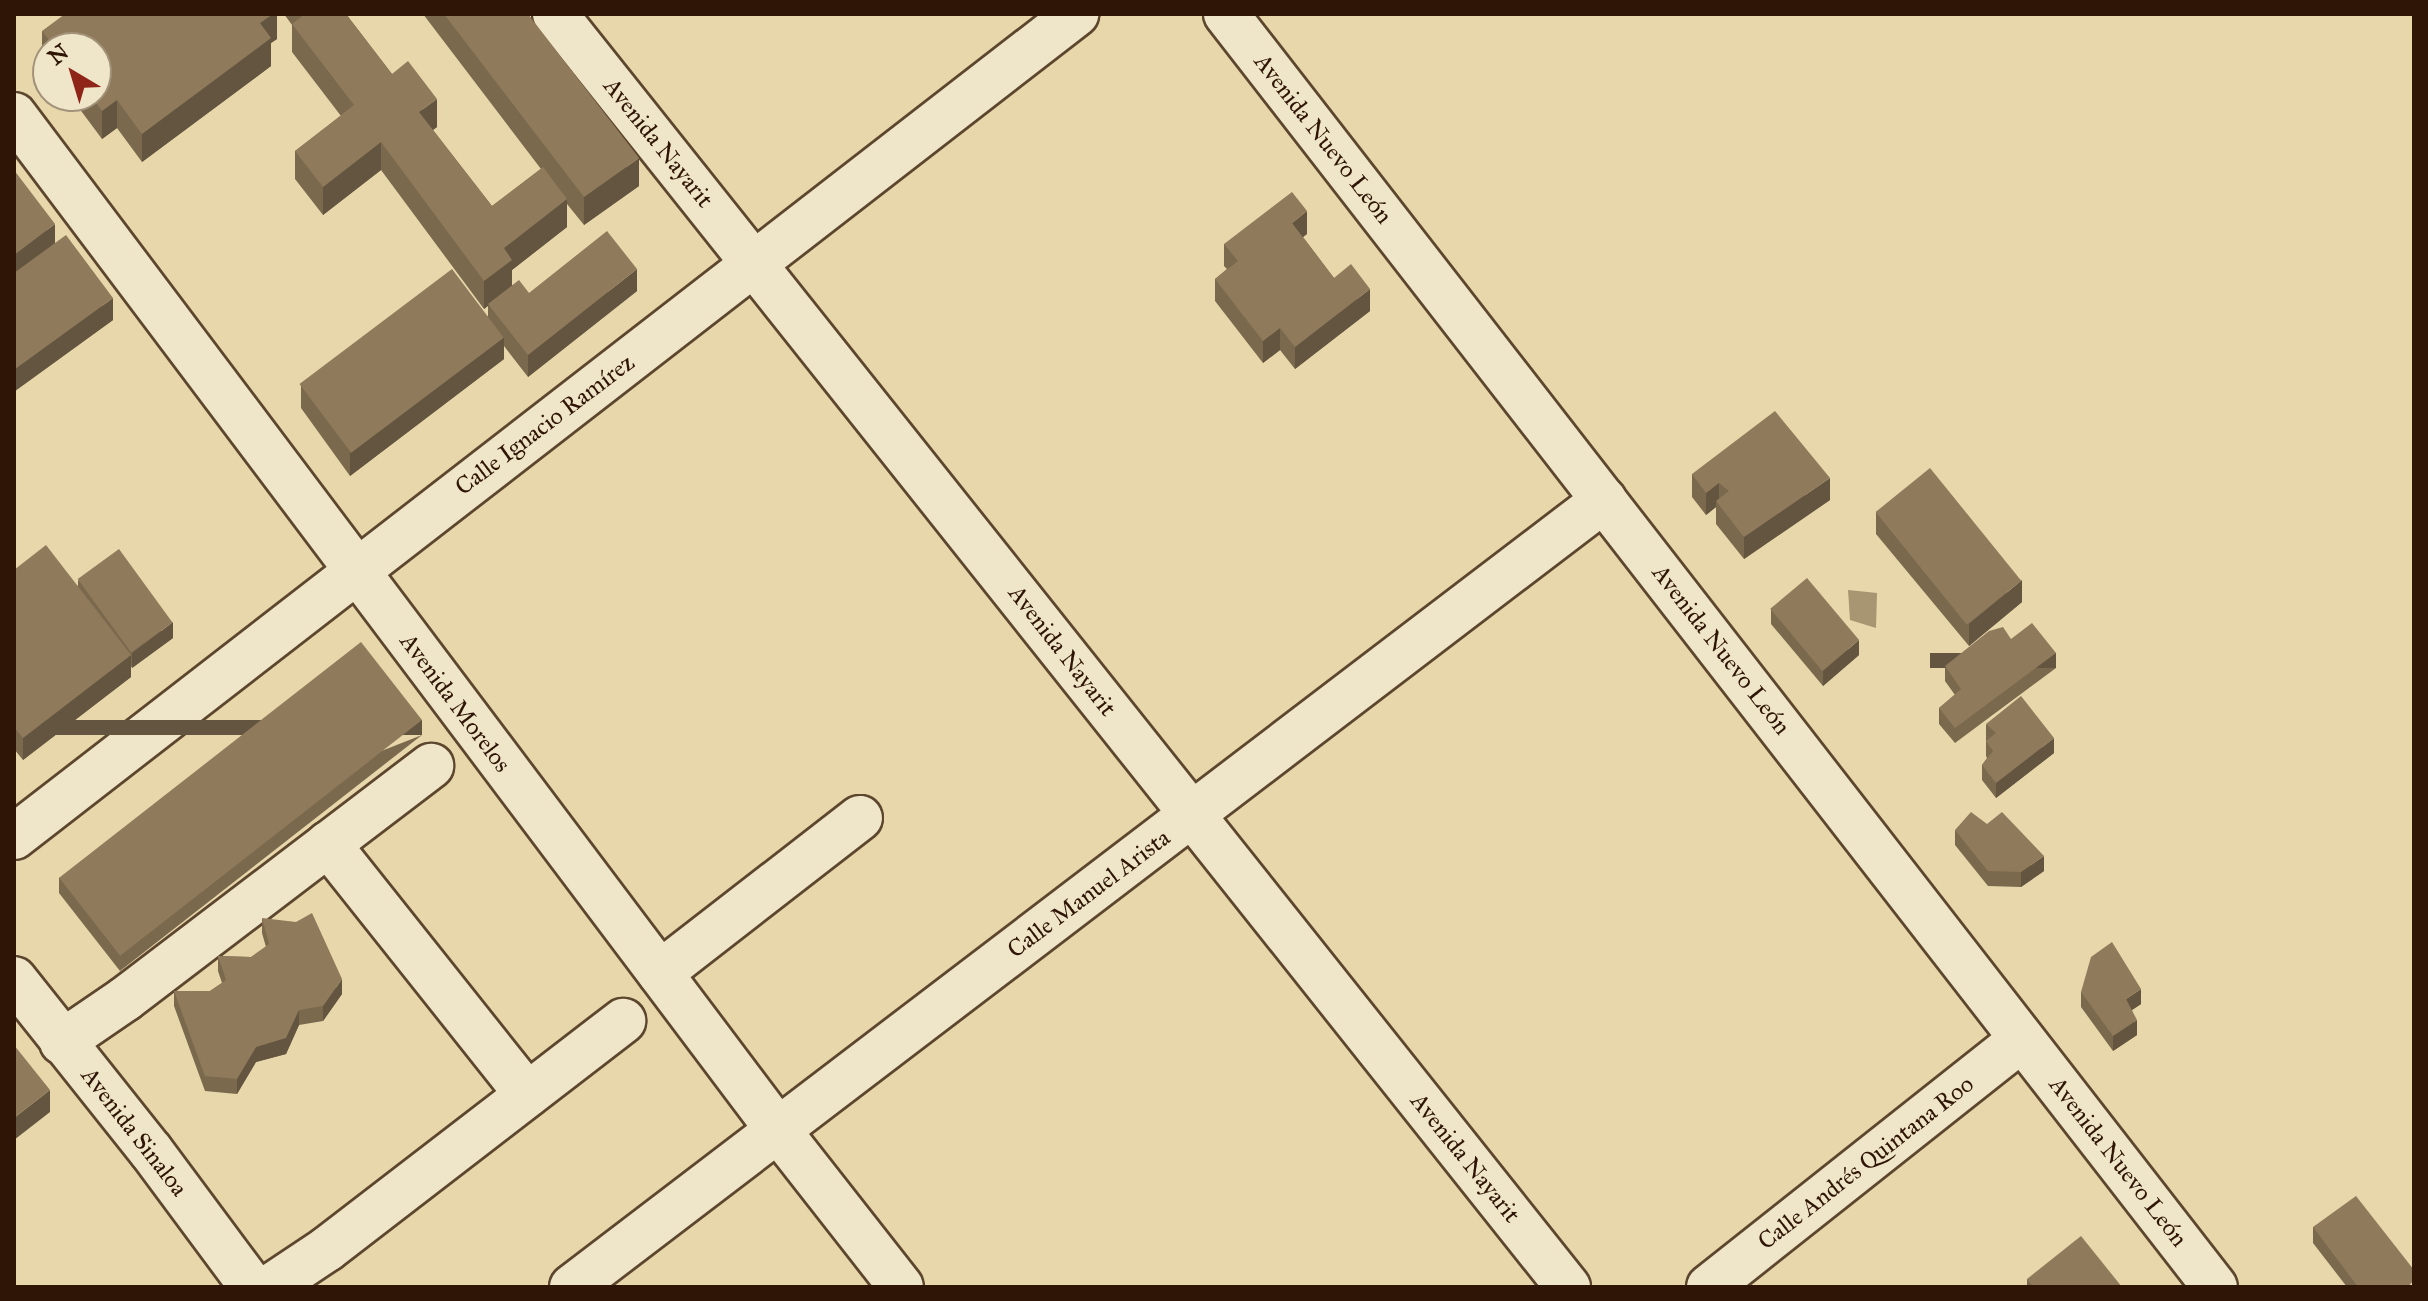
<!DOCTYPE html>
<html>
<head>
<meta charset="utf-8">
<style>
  body { margin:0 }
  #map { position:relative; width:2428px; height:1301px; overflow:hidden; background:#e7d7aa; font-family:"IM FELL Great Primer",serif }
  div>[style] { position:absolute }
  .water>* { inset:0; background:#a89572 }
  .roads { filter:drop-shadow(2px 0 #5d462e) drop-shadow(-2px 0 #5d462e) drop-shadow(0 2px #5d462e) drop-shadow(0 -2px #5d462e) }
  .minor>* { height:44px; margin:-22px; padding:0 22px; transform-origin:22px; border-radius:22px; background:#efe5c8 }
  .wall>* { inset:0; background:#7b694e }
  .shaded-wall>* { inset:0; background:#645540; transform-origin:0 0 }
  .building>* { inset:0; background:#8f7a5b; transform-origin:0 0 }
  span { translate:-50% -50%; white-space:nowrap; text-align:center; line-height:1.15; -webkit-text-stroke:7px #efe5c8; paint-order:stroke }
  .street-label { font-size:24px; color:#2f1505 }
  .frame { position:absolute; inset:0; border:16px solid #2f1505; pointer-events:none }
  .north { position:absolute; left:32px; top:32px; width:80px; height:80px; box-sizing:border-box; background:#efe5c8; border:2px solid #a2927a; border-radius:50%; rotate:322deg; font-size:22px; font-weight:700; line-height:32px; text-align:center; color:#2f1505 }
  .north::after { content:''; display:block; margin:auto; width:28px; height:36px; background:#8f2418; clip-path:polygon(50% 0,100% 100%,50% 72%,0 100%) }
</style>
</head>
<body>
<div id="map">
  <div class="water">
    <i style="clip-path:polygon(1848px 590px,1877px 593px,1876px 628px,1850px 620px)"></i>
  </div>
  <div class="roads">
    <div class="minor">
      <i style="left:555px;top:14px;width:1627px;rotate:51.49deg"></i>
      <i style="left:1226px;top:14px;width:1612px;rotate:52.16deg"></i>
      <i style="left:14px;top:115px;width:1270px;rotate:53.03deg"></i>
      <i style="left:778px;top:1130px;width:199px;rotate:51.9deg"></i>
      <i style="left:14px;top:837px;width:1344px;rotate:-37.77deg"></i>
      <i style="left:328px;top:844px;width:320px;rotate:51.5deg"></i>
      <i style="left:660px;top:973px;width:253px;rotate:-37.8deg"></i>
      <i style="left:14px;top:979px;width:220px;rotate:51.5deg"></i>
      <i style="left:151px;top:1151px;width:169px;rotate:53.4deg"></i>
      <i style="left:62px;top:1042px;width:76px;rotate:-34.3deg"></i>
      <i style="left:125px;top:999px;width:385px;rotate:-37.3deg"></i>
      <i style="left:270px;top:1287px;width:69px;rotate:-33.7deg"></i>
      <i style="left:327px;top:1249px;width:374px;rotate:-37.6deg"></i>
      <i style="left:572px;top:1287px;width:1298px;rotate:-37.33deg"></i>
      <i style="left:1709px;top:1287px;width:399px;rotate:-38.4deg"></i>
    </div>
  </div>
  <div class="wall">
    <i style="clip-path:polygon(277px 14px,277px 39px,271px 43px,271px 66px,142px 162px,117px 128px,102px 139px,70px 96px,96px 96px,96px 48px,48px 48px,48px 67px,42px 59px,42px 31px)"></i>
    <i style="clip-path:polygon(284px 14px,346px 14px,392px 74px,437px 127px,433px 130px,492px 206px,541px 169px,423px 14px,528px 14px,639px 186px,584px 225px,567px 204px,567px 227px,512px 270px,512px 285px,529px 293px,637px 291px,528px 377px,504px 346px,504px 359px,350px 476px,301px 408px,301px 386px,488px 316px,488px 305px,484px 309px,381px 170px,323px 215px,295px 179px,295px 151px,341px 116px,292px 52px,292px 25px)"></i>
    <i style="clip-path:polygon(14px 170px,55px 243px,113px 320px,15px 391px,14px 390px)"></i>
    <i style="clip-path:polygon(1307px 234px,1303px 237px,1334px 278px,1370px 311px,1295px 369px,1280px 350px,1263px 363px,1215px 301px,1215px 279px,1227px 269px,1224px 266px,1224px 244px)"></i>
    <i style="clip-path:polygon(1692px 474px,1830px 500px,1744px 559px,1716px 524px,1716px 507px,1706px 515px,1692px 497px)"></i>
    <i style="clip-path:polygon(1876px 512px,2022px 602px,1969px 646px,1876px 534px)"></i>
    <i style="clip-path:polygon(14px 570px,78px 586px,78px 580px,173px 638px,132px 668px,131px 666px,131px 677px,23px 760px,14px 749px)"></i>
    <i style="clip-path:polygon(1771px 609px,1859px 655px,1823px 686px,1771px 624px)"></i>
    <i style="clip-path:polygon(2011px 639px,2056px 668px,1955px 743px,1939px 724px,1939px 708px,1955px 695px,1945px 681px,1945px 666px)"></i>
    <i style="clip-path:polygon(1986px 724px,2054px 753px,1996px 798px,1982px 780px,1982px 765px,1987px 758px,1986px 756px)"></i>
    <i style="clip-path:polygon(422px 735px,120px 971px,59px 893px,59px 878px)"></i>
    <i style="clip-path:polygon(1955px 830px,2044px 871px,2021px 887px,1988px 886px,1955px 845px)"></i>
    <i style="clip-path:polygon(262px 918px,342px 994px,323px 1021px,299px 1025px,286px 1054px,256px 1062px,237px 1094px,205px 1091px,174px 1006px,174px 991px,210px 991px,222px 983px,218px 971px,218px 956px,251px 957px,266px 947px,262px 933px)"></i>
    <i style="clip-path:polygon(2081px 992px,2141px 1004px,2132px 1010px,2137px 1035px,2113px 1051px,2081px 1007px)"></i>
    <i style="clip-path:polygon(2313px 1227px,2414px 1287px,2347px 1287px,2313px 1243px)"></i>
    <i style="clip-path:polygon(2027px 1279px,2122px 1287px,2027px 1287px)"></i>
  </div>
  <div class="shaded-wall">
    <i style="clip-path:polygon(273px 14px,277px 14px,277px 39px,271px 43px,271px 66px,142px 162px,142px 134px,260px 23px)"></i>
    <i style="clip-path:polygon(437px 99px,437px 127px,419px 140px,419px 112px)"></i>
    <i style="clip-path:polygon(117px 100px,117px 128px,102px 139px,102px 111px)"></i>
    <i style="clip-path:polygon(381px 142px,381px 170px,323px 215px,323px 187px)"></i>
    <i style="clip-path:polygon(639px 158px,639px 186px,584px 225px,584px 197px)"></i>
    <i style="clip-path:polygon(567px 199px,567px 227px,512px 270px,512px 288px,484px 309px,484px 281px,504px 248px)"></i>
    <i style="clip-path:polygon(1307px 211px,1307px 234px,1292px 245px,1292px 223px)"></i>
    <i style="clip-path:polygon(55px 224px,55px 247px,14px 277px,14px 255px)"></i>
    <i style="clip-path:polygon(637px 269px,637px 291px,528px 377px,528px 355px)"></i>
    <i style="clip-path:polygon(1370px 289px,1370px 311px,1295px 369px,1295px 347px)"></i>
    <i style="clip-path:polygon(113px 298px,113px 320px,15px 391px,15px 369px)"></i>
    <i style="clip-path:polygon(1280px 328px,1280px 350px,1263px 363px,1263px 341px)"></i>
    <i style="clip-path:polygon(504px 337px,504px 359px,350px 476px,350px 453px)"></i>
    <i style="clip-path:polygon(1830px 478px,1830px 500px,1744px 559px,1744px 537px)"></i>
    <i style="clip-path:polygon(1719px 483px,1719px 505px,1716px 501px,1716px 507px,1706px 515px,1706px 493px)"></i>
    <i style="clip-path:polygon(2022px 580px,2022px 602px,1969px 646px,1969px 624px)"></i>
    <i style="clip-path:polygon(173px 622px,173px 638px,132px 668px,132px 653px)"></i>
    <i style="clip-path:polygon(1859px 640px,1859px 655px,1823px 686px,1823px 671px)"></i>
    <i style="left:2056px;top:653px;width:15px;height:126px;rotate:90deg"></i>
    <i style="clip-path:polygon(131px 655px,131px 677px,23px 760px,23px 738px)"></i>
    <i style="left:422px;top:720px;width:15px;height:383px;rotate:90deg"></i>
    <i style="clip-path:polygon(2054px 738px,2054px 753px,1996px 798px,1996px 783px)"></i>
    <i style="clip-path:polygon(2044px 856px,2044px 871px,2021px 887px,2021px 872px)"></i>
    <i style="clip-path:polygon(342px 979px,342px 994px,323px 1021px,323px 1006px)"></i>
    <i style="clip-path:polygon(2141px 989px,2141px 1004px,2126px 1014px,2126px 999px)"></i>
    <i style="clip-path:polygon(299px 1010px,299px 1025px,286px 1054px,256px 1062px,237px 1094px,237px 1079px,256px 1047px)"></i>
    <i style="clip-path:polygon(2137px 1020px,2137px 1035px,2113px 1051px,2113px 1036px)"></i>
    <i style="clip-path:polygon(50px 1090px,50px 1112px,14px 1140px,14px 1118px)"></i>
  </div>
  <div class="building">
    <i style="clip-path:polygon(65px 14px,273px 14px,260px 23px,271px 38px,142px 134px,117px 100px,102px 111px,91px 96px,96px 96px,96px 48px,55px 48px,42px 31px)"></i>
    <i style="clip-path:polygon(305px 14px,346px 14px,392px 74px,408px 61px,437px 99px,419px 112px,492px 206px,543px 167px,567px 199px,504px 248px,512px 260px,484px 281px,381px 142px,323px 187px,295px 151px,354px 105px,292px 24px)"></i>
    <i style="clip-path:polygon(444px 14px,528px 14px,639px 158px,584px 197px)"></i>
    <i style="clip-path:polygon(14px 170px,55px 224px,14px 255px)"></i>
    <i style="clip-path:polygon(1292px 192px,1307px 211px,1292px 223px,1334px 278px,1351px 264px,1370px 289px,1295px 347px,1280px 328px,1263px 341px,1215px 279px,1238px 261px,1224px 244px)"></i>
    <i style="clip-path:polygon(607px 231px,637px 269px,528px 355px,488px 304px,519px 280px,529px 293px)"></i>
    <i style="clip-path:polygon(66px 235px,113px 298px,15px 369px,14px 368px,14px 273px)"></i>
    <i style="left:452px;top:269px;width:86px;height:191px;rotate:53deg"></i>
    <i style="clip-path:polygon(1775px 411px,1830px 478px,1744px 537px,1716px 501px,1729px 491px,1719px 483px,1706px 493px,1692px 474px)"></i>
    <i style="left:1930px;top:468px;width:145px;height:70px;rotate:51deg"></i>
    <i style="clip-path:polygon(46px 545px,131px 655px,23px 738px,14px 727px,14px 570px)"></i>
    <i style="left:119px;top:549px;width:91px;height:51px;rotate:54deg"></i>
    <i style="left:1807px;top:578px;width:81px;height:48px;rotate:50deg"></i>
    <i style="clip-path:polygon(2032px 623px,2056px 653px,1955px 728px,1939px 708px,1961px 689px,1945px 666px,1989px 631px,2003px 627px,2011px 639px)"></i>
    <i style="left:361px;top:642px;width:99px;height:383px;rotate:52deg"></i>
    <i style="clip-path:polygon(2021px 696px,2054px 738px,1996px 783px,1982px 765px,1993px 751px,1986px 741px,1996px 733px,1986px 724px)"></i>
    <i style="clip-path:polygon(1971px 812px,1987px 824px,2002px 812px,2044px 856px,2021px 872px,1988px 871px,1955px 830px)"></i>
    <i style="clip-path:polygon(312px 913px,342px 979px,323px 1006px,299px 1010px,286px 1038px,256px 1047px,237px 1079px,205px 1076px,174px 991px,210px 991px,226px 980px,218px 956px,251px 957px,269px 944px,262px 918px,296px 922px)"></i>
    <i style="clip-path:polygon(2112px 942px,2141px 989px,2126px 999px,2137px 1020px,2113px 1036px,2081px 992px,2091px 957px)"></i>
    <i style="clip-path:polygon(14px 1045px,50px 1090px,14px 1118px)"></i>
    <i style="clip-path:polygon(2356px 1196px,2414px 1270px,2414px 1281px,2406px 1287px,2358px 1287px,2313px 1227px)"></i>
    <i style="clip-path:polygon(2081px 1236px,2122px 1287px,2033px 1287px,2027px 1279px)"></i>
  </div>
  <div class="street-label">
    <span style="left:1323px;top:139px;rotate:52deg">Avenida Nuevo León</span>
    <span style="left:658px;top:143px;rotate:51deg">Avenida Nayarit</span>
    <span style="left:545px;top:425px;rotate:-37deg">Calle Ignacio Ramírez</span>
    <span style="left:1721px;top:650px;rotate:52deg">Avenida Nuevo León</span>
    <span style="left:1062px;top:651px;rotate:52deg">Avenida Nayarit</span>
    <span style="left:455px;top:703px;rotate:53deg">Avenida Morelos</span>
    <span style="left:1089px;top:894px;rotate:-37deg">Calle Manuel Arista</span>
    <span style="left:134px;top:1132px;rotate:52deg">Avenida Sinaloa</span>
    <span style="left:1465px;top:1158px;rotate:51deg">Avenida Nayarit</span>
    <span style="left:2118px;top:1162px;rotate:52deg">Avenida Nuevo León</span>
    <span style="left:1866px;top:1163px;rotate:-38deg">Calle Andrés Quintana Roo</span>
  </div>
  <div class="frame"></div>
  <div class="north">N</div>
</div>
</body>
</html>
